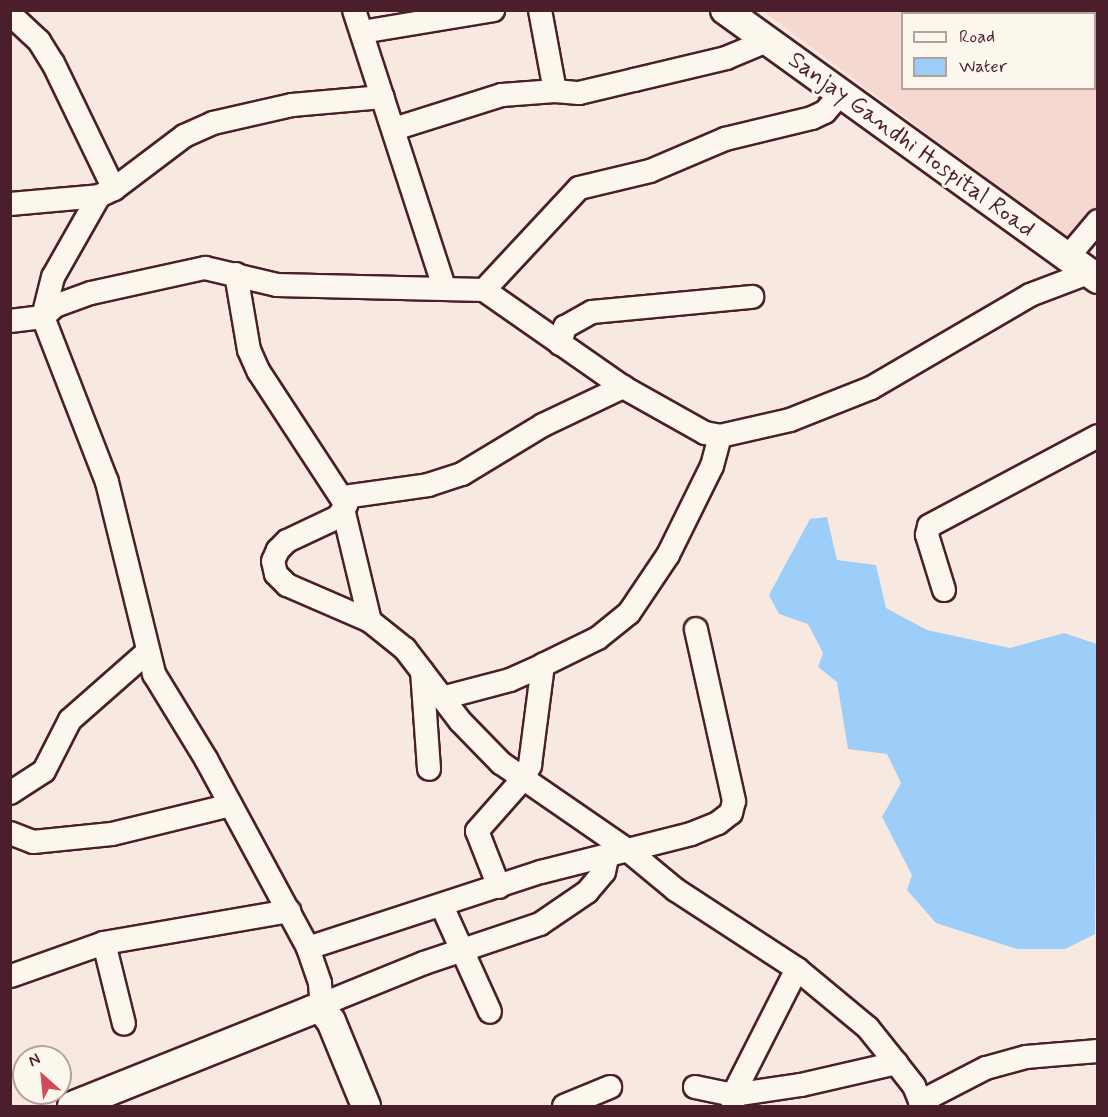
<!DOCTYPE html>
<html>
<head>
<meta charset="utf-8">
<style>
  body { margin:0 }
  #map { position:relative; width:1108px; height:1117px; overflow:hidden; background:#f8e9e0; font-family:Mynerve,sans-serif }
  div>[style] { position:absolute }
  .built>* { inset:0; background:#f5d9d1 }
  .water>* { inset:0; background:#9ccef9 }
  .roads { filter:drop-shadow(2px 0 #4a1f2b) drop-shadow(-2px 0 #4a1f2b) drop-shadow(0 2px #4a1f2b) drop-shadow(0 -2px #4a1f2b) }
  .minor>* { height:22px; margin:-11px; padding:0 11px; transform-origin:11px; border-radius:11px; background:#fbf7ec }
  .major>* { height:28px; margin:-14px; padding:0 14px; transform-origin:14px; border-radius:14px; background:#fbf7ec }
  span { translate:-50% -50%; white-space:nowrap; text-align:center; line-height:1.15; -webkit-text-stroke:6px #fbf7ec; paint-order:stroke }
  .street-label { font-size:24px; color:#4a1f2b }
  .frame { position:absolute; inset:0; border:12px solid #4a1f2b; pointer-events:none }
  .legend { position:absolute; left:901px; top:12px; width:195px; height:78px; box-sizing:border-box; background:#fbf7ec; border:2px solid #b4a19f; margin:0; padding:8px 10px; list-style:none; font-size:18px; color:#4a1f2b }
  .legend li { display:flex; align-items:center; gap:12px; height:30px }
  .legend b { width:30px; border:2px solid #b4a19f }
  .north { position:absolute; left:12px; top:1045px; width:60px; height:60px; box-sizing:border-box; background:#fbf7ec; border:2px solid #b4a19f; border-radius:50%; rotate:333deg; font-size:16px; font-weight:700; line-height:24px; text-align:center; color:#4a1f2b }
  .north::after { content:''; display:block; margin:auto; width:21px; height:27px; background:#d1495b; clip-path:polygon(50% 0,100% 100%,50% 72%,0 100%) }
</style>
</head>
<body>
<div id="map">
  <div class="built">
    <i style="clip-path:polygon(evenodd,763px 11px,1097px 11px,1097px 211px,1074px 243px,763px 11px,902px 14px,1094px 14px,1094px 88px,902px 88px,902px 14px)"></i>
  </div>
  <div class="water">
    <i style="clip-path:polygon(827px 517px,837px 560px,876px 565px,886px 608px,927px 630px,1010px 648px,1064px 633px,1097px 644px,1095px 934px,1065px 949px,1017px 949px,936px 923px,907px 890px,912px 875px,882px 817px,901px 783px,887px 754px,848px 749px,837px 682px,818px 667px,823px 653px,808px 624px,779px 614px,769px 595px,810px 519px)"></i>
  </div>
  <div class="roads">
    <div class="minor">
      <i style="left:354px;top:10px;width:291px;rotate:72deg"></i>
      <i style="left:10px;top:14px;width:40px;rotate:43deg"></i>
      <i style="left:39px;top:41px;width:26px;rotate:58deg"></i>
      <i style="left:53px;top:63px;width:140px;rotate:64.2deg"></i>
      <i style="left:362px;top:32px;width:133px;rotate:-9.5deg"></i>
      <i style="left:555px;top:91px;width:24px;rotate:5deg"></i>
      <i style="left:579px;top:93px;width:57px;rotate:-13.3deg"></i>
      <i style="left:634px;top:80px;width:95px;rotate:-13.4deg"></i>
      <i style="left:726px;top:58px;width:44px;rotate:-22.5deg"></i>
      <i style="left:394px;top:129px;width:113px;rotate:-17.5deg"></i>
      <i style="left:502px;top:95px;width:53px;rotate:-4.3deg"></i>
      <i style="left:555px;top:91px;width:82px;rotate:-100.5deg"></i>
      <i style="left:99px;top:196px;width:93px;rotate:119.6deg"></i>
      <i style="left:53px;top:277px;width:41px;rotate:104deg"></i>
      <i style="left:43px;top:317px;width:177px;rotate:68.8deg"></i>
      <i style="left:107px;top:482px;width:198px;rotate:76.2deg"></i>
      <i style="left:154px;top:674px;width:100px;rotate:58.5deg"></i>
      <i style="left:206px;top:759px;width:215px;rotate:61.6deg"></i>
      <i style="left:308px;top:948px;width:37px;rotate:71deg"></i>
      <i style="left:320px;top:983px;width:27px;rotate:86deg"></i>
      <i style="left:10px;top:204px;width:89px;rotate:-5.1deg"></i>
      <i style="left:99px;top:196px;width:17px;rotate:-25deg"></i>
      <i style="left:114px;top:189px;width:88px;rotate:-37.1deg"></i>
      <i style="left:184px;top:136px;width:32px;rotate:-24deg"></i>
      <i style="left:213px;top:123px;width:81px;rotate:-12.8deg"></i>
      <i style="left:292px;top:105px;width:91px;rotate:-5deg"></i>
      <i style="left:1067px;top:258px;width:48px;rotate:-50deg"></i>
      <i style="left:236px;top:274px;width:77px;rotate:80.3deg"></i>
      <i style="left:249px;top:350px;width:24px;rotate:66deg"></i>
      <i style="left:259px;top:372px;width:159px;rotate:56.8deg"></i>
      <i style="left:346px;top:505px;width:14px;rotate:124deg"></i>
      <i style="left:338px;top:517px;width:56px;rotate:154.8deg"></i>
      <i style="left:287px;top:541px;width:13px;rotate:135deg"></i>
      <i style="left:278px;top:550px;width:12px;rotate:114deg"></i>
      <i style="left:273px;top:561px;width:13px;rotate:77deg"></i>
      <i style="left:276px;top:574px;width:16px;rotate:45deg"></i>
      <i style="left:287px;top:585px;width:90px;rotate:23.4deg"></i>
      <i style="left:370px;top:621px;width:45px;rotate:38.7deg"></i>
      <i style="left:405px;top:649px;width:91px;rotate:52.6deg"></i>
      <i style="left:460px;top:721px;width:59px;rotate:45.7deg"></i>
      <i style="left:501px;top:763px;width:157px;rotate:34.6deg"></i>
      <i style="left:630px;top:852px;width:60px;rotate:39.6deg"></i>
      <i style="left:676px;top:890px;width:145px;rotate:33.1deg"></i>
      <i style="left:797px;top:969px;width:92px;rotate:39.7deg"></i>
      <i style="left:868px;top:1028px;width:45px;rotate:51.3deg"></i>
      <i style="left:484px;top:290px;width:139px;rotate:-47deg"></i>
      <i style="left:579px;top:188px;width:73px;rotate:-13.5deg"></i>
      <i style="left:650px;top:171px;width:82px;rotate:-23.1deg"></i>
      <i style="left:725px;top:139px;width:89px;rotate:-13.6deg"></i>
      <i style="left:812px;top:118px;width:14px;rotate:-25deg"></i>
      <i style="left:825px;top:112px;width:23px;rotate:-50deg"></i>
      <i style="left:10px;top:321px;width:33px;rotate:-7deg"></i>
      <i style="left:43px;top:317px;width:16px;rotate:-43deg"></i>
      <i style="left:55px;top:306px;width:38px;rotate:-20deg"></i>
      <i style="left:91px;top:293px;width:117px;rotate:-12.4deg"></i>
      <i style="left:205px;top:268px;width:74px;rotate:13.3deg"></i>
      <i style="left:277px;top:285px;width:207px;rotate:1.4deg"></i>
      <i style="left:484px;top:290px;width:169px;rotate:34.9deg"></i>
      <i style="left:623px;top:387px;width:94px;rotate:29.3deg"></i>
      <i style="left:705px;top:433px;width:15px;rotate:11deg"></i>
      <i style="left:720px;top:436px;width:72px;rotate:-12.9deg"></i>
      <i style="left:790px;top:420px;width:87px;rotate:-21.6deg"></i>
      <i style="left:871px;top:388px;width:184px;rotate:-30.3deg"></i>
      <i style="left:1030px;top:295px;width:62px;rotate:-20.8deg"></i>
      <i style="left:560px;top:344px;width:18px;rotate:-74deg"></i>
      <i style="left:565px;top:327px;width:31px;rotate:-29deg"></i>
      <i style="left:592px;top:312px;width:161px;rotate:-5.4deg"></i>
      <i style="left:344px;top:497px;width:85px;rotate:-8.1deg"></i>
      <i style="left:428px;top:485px;width:36px;rotate:-18deg"></i>
      <i style="left:462px;top:474px;width:95px;rotate:-31.2deg"></i>
      <i style="left:543px;top:425px;width:89px;rotate:-25.4deg"></i>
      <i style="left:344px;top:513px;width:111px;rotate:76.5deg"></i>
      <i style="left:944px;top:590px;width:58px;rotate:-107.2deg"></i>
      <i style="left:927px;top:535px;width:9px;rotate:-77deg"></i>
      <i style="left:929px;top:526px;width:191px;rotate:-28deg"></i>
      <i style="left:422px;top:671px;width:98px;rotate:85.9deg"></i>
      <i style="left:442px;top:698px;width:70px;rotate:-14.8deg"></i>
      <i style="left:510px;top:680px;width:36px;rotate:-24deg"></i>
      <i style="left:543px;top:665px;width:61px;rotate:-26.1deg"></i>
      <i style="left:598px;top:638px;width:40px;rotate:-39deg"></i>
      <i style="left:629px;top:613px;width:70px;rotate:-56.1deg"></i>
      <i style="left:668px;top:555px;width:99px;rotate:-63.7deg"></i>
      <i style="left:712px;top:466px;width:31px;rotate:-75deg"></i>
      <i style="left:10px;top:793px;width:40px;rotate:-32.9deg"></i>
      <i style="left:44px;top:771px;width:57px;rotate:-63deg"></i>
      <i style="left:70px;top:720px;width:103px;rotate:-41.4deg"></i>
      <i style="left:10px;top:833px;width:25px;rotate:21deg"></i>
      <i style="left:33px;top:842px;width:79px;rotate:-5.8deg"></i>
      <i style="left:112px;top:834px;width:122px;rotate:-13.7deg"></i>
      <i style="left:499px;top:887px;width:60px;rotate:-111.4deg"></i>
      <i style="left:477px;top:831px;width:69px;rotate:-48.5deg"></i>
      <i style="left:523px;top:779px;width:16px;rotate:-63deg"></i>
      <i style="left:530px;top:765px;width:101px;rotate:-82.6deg"></i>
      <i style="left:442px;top:906px;width:116px;rotate:65.6deg"></i>
      <i style="left:104px;top:943px;width:83px;rotate:76.1deg"></i>
      <i style="left:308px;top:948px;width:245px;rotate:-18.1deg"></i>
      <i style="left:541px;top:872px;width:155px;rotate:-14.2deg"></i>
      <i style="left:691px;top:834px;width:29px;rotate:-22deg"></i>
      <i style="left:718px;top:823px;width:16px;rotate:-38deg"></i>
      <i style="left:731px;top:813px;width:12px;rotate:-76deg"></i>
      <i style="left:734px;top:801px;width:176px;rotate:-102.5deg"></i>
      <i style="left:11px;top:976px;width:99px;rotate:-19.5deg"></i>
      <i style="left:104px;top:943px;width:188px;rotate:-9.8deg"></i>
      <i style="left:323px;top:1004px;width:109px;rotate:-22.1deg"></i>
      <i style="left:424px;top:963px;width:122px;rotate:-18.6deg"></i>
      <i style="left:540px;top:924px;width:57px;rotate:-34.2deg"></i>
      <i style="left:587px;top:892px;width:26px;rotate:-50deg"></i>
      <i style="left:604px;top:872px;width:14px;rotate:-78deg"></i>
      <i style="left:695px;top:1087px;width:39px;rotate:12deg"></i>
      <i style="left:733px;top:1095px;width:69px;rotate:-8.4deg"></i>
      <i style="left:801px;top:1085px;width:98px;rotate:-13deg"></i>
      <i style="left:896px;top:1063px;width:29px;rotate:52deg"></i>
      <i style="left:914px;top:1086px;width:22px;rotate:68deg"></i>
      <i style="left:920px;top:1102px;width:74px;rotate:-27.3deg"></i>
      <i style="left:986px;top:1068px;width:41px;rotate:-15.4deg"></i>
      <i style="left:1026px;top:1057px;width:72px;rotate:-4.8deg"></i>
      <i style="left:733px;top:1105px;width:10px;rotate:-90deg"></i>
      <i style="left:733px;top:1095px;width:141px;rotate:-63.1deg"></i>
      <i style="left:564px;top:1106px;width:50px;rotate:-22.4deg"></i>
    </div>
    <div class="major">
      <i style="left:725px;top:10px;width:460px;rotate:35.8deg"></i>
      <i style="left:72px;top:1106px;width:258px;rotate:-21.8deg"></i>
      <i style="left:312px;top:1010px;width:10px"></i>
      <i style="left:322px;top:1010px;width:14px;rotate:51deg"></i>
      <i style="left:331px;top:1021px;width:92px;rotate:67.6deg"></i>
    </div>
  </div>
  <div class="street-label">
    <span style="left:911px;top:145px;rotate:36deg">Sanjay Gandhi Hospital Road</span>
  </div>
  <div class="frame"></div>
  <ul class="legend">
  <li><b style="height:8px;background:#fbf7ec"></b>Road</li>
  <li><b style="height:16px;background:#9ccef9"></b>Water</li>
  </ul>
  <div class="north">N</div>
</div>
</body>
</html>
